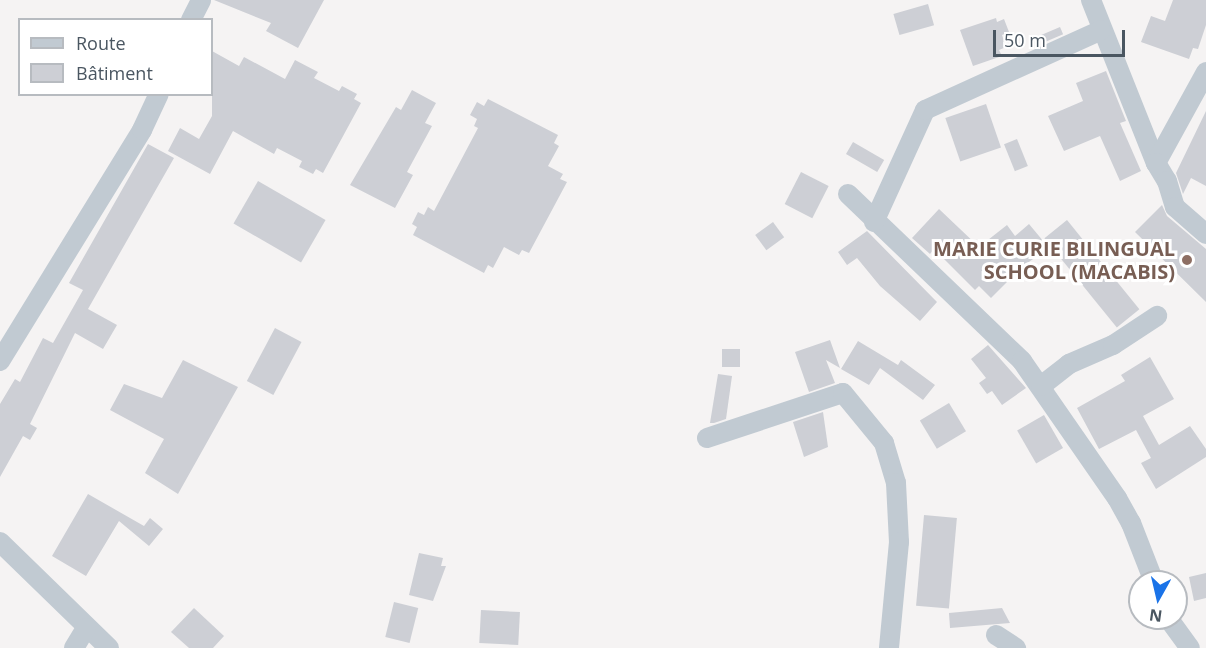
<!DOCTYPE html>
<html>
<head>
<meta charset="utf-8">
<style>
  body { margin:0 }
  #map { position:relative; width:1206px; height:648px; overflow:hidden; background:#f5f3f3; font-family:"Open Sans",sans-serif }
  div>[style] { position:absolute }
  .building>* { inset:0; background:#cdcfd5; transform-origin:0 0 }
  .minor>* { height:20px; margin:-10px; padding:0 10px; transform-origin:10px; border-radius:10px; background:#c1cad2 }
  .dots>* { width:16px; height:16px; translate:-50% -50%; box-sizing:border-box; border:3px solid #fff; border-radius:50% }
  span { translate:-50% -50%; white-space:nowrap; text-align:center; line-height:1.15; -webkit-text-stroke:6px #fff; paint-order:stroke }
  .education-label { font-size:20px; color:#785e54; font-weight:700 }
  .right { translate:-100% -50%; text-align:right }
  .legend { position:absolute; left:18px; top:18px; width:195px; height:78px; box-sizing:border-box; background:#fff; border:2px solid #b7bbc0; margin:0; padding:8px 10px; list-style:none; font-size:18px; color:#4a5661 }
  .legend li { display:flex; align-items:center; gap:12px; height:30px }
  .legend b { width:30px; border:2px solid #b7bbc0 }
  .north { position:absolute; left:1128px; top:570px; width:60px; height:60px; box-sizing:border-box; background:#fff; border:2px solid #b7bbc0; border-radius:50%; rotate:188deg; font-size:16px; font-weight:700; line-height:24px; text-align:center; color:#4a5661 }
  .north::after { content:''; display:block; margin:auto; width:21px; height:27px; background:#1a73e8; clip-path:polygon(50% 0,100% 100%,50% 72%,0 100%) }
  .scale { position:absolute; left:993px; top:30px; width:132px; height:27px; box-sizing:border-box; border:3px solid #4a5661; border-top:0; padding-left:8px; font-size:18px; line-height:21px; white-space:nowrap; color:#4a5661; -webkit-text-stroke:4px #fff; paint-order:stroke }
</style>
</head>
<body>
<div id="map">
  <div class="building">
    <i style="clip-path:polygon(214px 0,324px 0,298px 48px,266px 31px,271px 23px)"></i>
    <i style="clip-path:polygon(1173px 0,1206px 0,1206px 25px,1198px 49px,1193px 48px,1189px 59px,1141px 42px,1151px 16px,1165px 21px)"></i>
    <i style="left:928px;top:4px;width:22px;height:36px;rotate:74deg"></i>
    <i style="clip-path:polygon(996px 18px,997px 22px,1004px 19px,1009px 32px,1002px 35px,1006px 47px,999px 50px,1002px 56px,973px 66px,960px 30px)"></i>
    <i style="left:1060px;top:27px;width:8px;height:21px;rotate:67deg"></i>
    <i style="clip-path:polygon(212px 51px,239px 66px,244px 57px,285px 79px,295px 60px,318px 72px,314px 78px,339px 91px,342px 86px,357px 94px,354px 99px,361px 103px,323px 173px,316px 169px,313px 174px,299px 167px,302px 161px,277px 148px,274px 154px,233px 131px,210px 174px,168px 151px,180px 128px,199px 139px,212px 116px)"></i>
    <i style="clip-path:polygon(1106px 71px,1126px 121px,1120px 123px,1141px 171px,1120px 181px,1100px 136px,1064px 151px,1048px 116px,1083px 101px,1076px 83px)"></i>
    <i style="clip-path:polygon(412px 90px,436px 103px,425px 123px,432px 126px,407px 172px,413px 175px,395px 208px,350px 185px,396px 107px,401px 110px)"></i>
    <i style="clip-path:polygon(488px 99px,558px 135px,554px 143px,559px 146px,548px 166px,563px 174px,560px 179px,567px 182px,529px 253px,522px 250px,519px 255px,504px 247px,493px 268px,488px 265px,484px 273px,413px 235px,417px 227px,412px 224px,418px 212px,424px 215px,428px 207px,434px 211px,478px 128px,474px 126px,477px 119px,470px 115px,477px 102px,484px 106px)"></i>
    <i style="left:986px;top:104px;width:46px;height:43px;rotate:71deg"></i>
    <i style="clip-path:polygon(1206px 111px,1206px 186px,1191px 178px,1183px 194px,1176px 173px)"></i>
    <i style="left:1017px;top:139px;width:29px;height:14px;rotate:68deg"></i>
    <i style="left:853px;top:142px;width:36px;height:14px;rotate:30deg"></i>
    <i style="clip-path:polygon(148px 144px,174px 158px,88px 309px,117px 325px,103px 349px,75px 333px,30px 424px,37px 428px,30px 440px,23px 436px,0 477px,0 404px,15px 379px,20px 382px,43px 338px,53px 343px,83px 290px,69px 283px)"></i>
    <i style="left:801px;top:172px;width:31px;height:36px;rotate:27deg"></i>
    <i style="left:258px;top:181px;width:78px;height:49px;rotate:30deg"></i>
    <i style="clip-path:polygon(1162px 205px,1167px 216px,1206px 249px,1206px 302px,1135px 232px)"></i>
    <i style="clip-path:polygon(939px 209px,979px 247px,1007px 225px,1015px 236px,1029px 224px,1049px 248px,1023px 266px,991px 298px,979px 286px,975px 290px,934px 249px,930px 254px,912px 238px)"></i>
    <i style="left:1067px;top:220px;width:115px;height:29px;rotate:51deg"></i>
    <i style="left:773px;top:222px;width:19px;height:22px;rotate:54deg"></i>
    <i style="clip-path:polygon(867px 231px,937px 302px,920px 321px,880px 286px,857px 258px,847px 265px,838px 252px)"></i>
    <i style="left:275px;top:328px;width:30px;height:60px;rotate:28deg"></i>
    <i style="clip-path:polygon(830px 340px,840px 368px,826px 360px,835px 383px,809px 392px,795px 352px)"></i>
    <i style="clip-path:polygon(858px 341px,898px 365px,901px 360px,935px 385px,923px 400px,880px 368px,869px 385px,841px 369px)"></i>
    <i style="clip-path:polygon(988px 345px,1026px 388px,1002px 405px,992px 391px,987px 394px,979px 383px,986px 378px,971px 359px)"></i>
    <i style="left:722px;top:349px;width:18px;height:18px"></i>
    <i style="clip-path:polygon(1150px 357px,1174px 399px,1143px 416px,1159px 445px,1190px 426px,1206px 449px,1206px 457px,1156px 489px,1141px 463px,1151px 458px,1136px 430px,1099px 449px,1077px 408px,1125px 381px,1121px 375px)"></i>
    <i style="clip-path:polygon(183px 360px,238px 387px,178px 494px,145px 473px,164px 439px,110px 410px,124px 384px,162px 398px)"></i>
    <i style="clip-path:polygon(718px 374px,732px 376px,726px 419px,714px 423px,710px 423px)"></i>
    <i style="left:949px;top:403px;width:33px;height:34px;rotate:59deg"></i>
    <i style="clip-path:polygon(823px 412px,828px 447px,804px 457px,793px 422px)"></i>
    <i style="left:1044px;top:415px;width:38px;height:31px;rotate:60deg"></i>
    <i style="clip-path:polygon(88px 494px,144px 526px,150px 518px,163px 529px,149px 546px,119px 521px,86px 576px,52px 556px)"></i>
    <i style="left:924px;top:515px;width:33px;height:91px;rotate:5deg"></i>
    <i style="clip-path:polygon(419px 553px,443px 558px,441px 566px,446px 566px,433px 601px,409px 595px)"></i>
    <i style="clip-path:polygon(1206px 573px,1206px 598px,1194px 601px,1189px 577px)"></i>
    <i style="left:394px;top:602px;width:25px;height:36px;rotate:14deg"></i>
    <i style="clip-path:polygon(194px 608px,224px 636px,213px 648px,189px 648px,171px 632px)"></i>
    <i style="clip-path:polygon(1002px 608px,1010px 623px,950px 628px,949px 613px)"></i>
    <i style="left:481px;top:610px;width:39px;height:33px;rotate:3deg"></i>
  </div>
  <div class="minor">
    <i style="left:1091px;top:0;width:175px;rotate:68.3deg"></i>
    <i style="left:191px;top:20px;width:22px;rotate:-63deg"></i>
    <i style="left:1206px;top:72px;width:104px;rotate:118.8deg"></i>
    <i style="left:1156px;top:163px;width:21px;rotate:59deg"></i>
    <i style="left:1167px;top:181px;width:27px;rotate:73deg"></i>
    <i style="left:1175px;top:207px;width:41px;rotate:41.1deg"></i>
    <i style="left:848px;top:194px;width:241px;rotate:43.8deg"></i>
    <i style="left:1022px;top:361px;width:167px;rotate:55.3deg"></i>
    <i style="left:1117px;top:498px;width:29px;rotate:61deg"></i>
    <i style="left:1131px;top:523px;width:63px;rotate:68.7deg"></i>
    <i style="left:874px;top:222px;width:123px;rotate:-65.5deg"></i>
    <i style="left:925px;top:110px;width:193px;rotate:-24.4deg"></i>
    <i style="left:0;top:361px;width:271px;rotate:-58.4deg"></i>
    <i style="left:142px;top:130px;width:40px;rotate:-65deg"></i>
    <i style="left:1041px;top:386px;width:36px;rotate:-38deg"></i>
    <i style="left:1069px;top:364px;width:48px;rotate:-23.4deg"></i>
    <i style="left:1113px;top:345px;width:53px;rotate:-33.4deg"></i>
    <i style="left:707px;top:438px;width:143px;rotate:-18.3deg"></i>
    <i style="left:843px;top:393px;width:65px;rotate:50.6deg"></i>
    <i style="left:884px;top:443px;width:42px;rotate:73.3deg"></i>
    <i style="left:896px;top:483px;width:59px;rotate:87.1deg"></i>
    <i style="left:899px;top:542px;width:106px;rotate:95.4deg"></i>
    <i style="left:0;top:542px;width:152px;rotate:44.2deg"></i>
    <i style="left:1168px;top:618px;width:37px;rotate:54deg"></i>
    <i style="left:996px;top:635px;width:24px;rotate:33deg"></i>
    <i style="left:74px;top:648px;width:23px;rotate:-59deg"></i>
  </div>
  <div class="dots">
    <i style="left:1187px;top:260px;background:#8d6e63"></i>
  </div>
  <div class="education-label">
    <span class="right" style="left:1175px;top:260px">MARIE CURIE BILINGUAL<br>SCHOOL (MACABIS)</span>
  </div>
  <ul class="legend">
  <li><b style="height:8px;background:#c1cad2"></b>Route</li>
  <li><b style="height:16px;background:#cdcfd5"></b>Bâtiment</li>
  </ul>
  <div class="north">N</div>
  <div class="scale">50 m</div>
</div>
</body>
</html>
